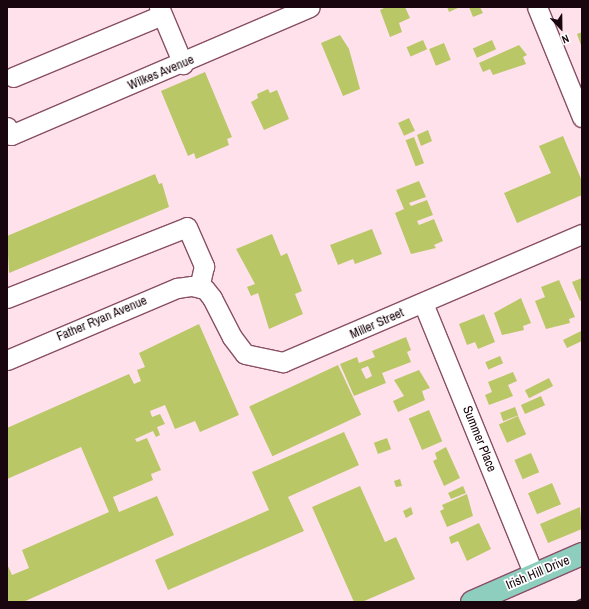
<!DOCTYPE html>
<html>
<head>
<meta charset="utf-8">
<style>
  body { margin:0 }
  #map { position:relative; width:589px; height:609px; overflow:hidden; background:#fee1eb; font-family:"Archivo Narrow",sans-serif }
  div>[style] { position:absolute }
  .building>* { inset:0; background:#bac767; transform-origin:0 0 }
  .roads { filter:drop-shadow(1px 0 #894f65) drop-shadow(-1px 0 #894f65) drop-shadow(0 1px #894f65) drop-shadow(0 -1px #894f65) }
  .minor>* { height:19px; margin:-9.5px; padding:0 9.5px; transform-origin:9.5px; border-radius:9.5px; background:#fff }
  .major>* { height:22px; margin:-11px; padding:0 11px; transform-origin:11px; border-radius:11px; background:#8ecebf }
  .rail>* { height:3px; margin-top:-1.5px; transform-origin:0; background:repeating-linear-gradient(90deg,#4d373f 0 6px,transparent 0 9px) }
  span { translate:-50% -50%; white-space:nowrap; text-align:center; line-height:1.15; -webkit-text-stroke:3.5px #fff; paint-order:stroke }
  .street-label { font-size:13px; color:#19050d }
  .frame { position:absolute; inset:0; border:8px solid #19050d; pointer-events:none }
  .north { position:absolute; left:541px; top:8px; width:40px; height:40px; -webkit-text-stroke:3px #fff; paint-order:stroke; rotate:158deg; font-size:11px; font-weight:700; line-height:16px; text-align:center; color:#19050d }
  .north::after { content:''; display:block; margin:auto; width:14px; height:18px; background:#19050d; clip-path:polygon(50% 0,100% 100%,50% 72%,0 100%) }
</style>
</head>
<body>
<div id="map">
  <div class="building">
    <i style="clip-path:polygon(386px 7px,405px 7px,410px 18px,399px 23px,402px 32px,390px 37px,380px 10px)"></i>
    <i style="clip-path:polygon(447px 7px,460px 7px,449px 12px)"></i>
    <i style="clip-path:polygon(469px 7px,480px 7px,483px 13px,473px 17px)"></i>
    <i style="clip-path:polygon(582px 27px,582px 48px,577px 34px,582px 32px)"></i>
    <i style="clip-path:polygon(340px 35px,349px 49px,360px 89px,343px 96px,321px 43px)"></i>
    <i style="left:423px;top:40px;width:10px;height:18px;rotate:66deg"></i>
    <i style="left:492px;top:40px;width:10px;height:21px;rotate:66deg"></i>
    <i style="left:444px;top:43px;width:18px;height:16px;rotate:68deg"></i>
    <i style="clip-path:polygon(519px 45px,527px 55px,523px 57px,526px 64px,493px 75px,490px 69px,483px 72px,479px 63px)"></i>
    <i style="clip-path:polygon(205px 72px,232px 137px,227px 139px,229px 145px,196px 159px,194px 153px,188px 156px,161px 91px)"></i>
    <i style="clip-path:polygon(268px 89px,270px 93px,277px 90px,289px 119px,264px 130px,251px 102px,258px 98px,257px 94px)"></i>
    <i style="left:409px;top:118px;width:14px;height:12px;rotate:65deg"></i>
    <i style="clip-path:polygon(428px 130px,432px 141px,421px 146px,417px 135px)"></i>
    <i style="clip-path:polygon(563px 136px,582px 181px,582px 195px,517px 223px,504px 193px,551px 173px,539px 146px)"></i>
    <i style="left:414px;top:137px;width:28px;height:9px;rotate:69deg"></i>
    <i style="clip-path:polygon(155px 174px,159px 184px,162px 183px,169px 207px,9px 273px,7px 236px)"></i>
    <i style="clip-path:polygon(419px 181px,426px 197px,409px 203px,411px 206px,427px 200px,433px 215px,417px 221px,419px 225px,434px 219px,443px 241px,434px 245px,436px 248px,411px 254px,395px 213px,404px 209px,396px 190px)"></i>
    <i style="clip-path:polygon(372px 229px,382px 254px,355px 264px,353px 259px,338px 265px,330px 245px)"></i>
    <i style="clip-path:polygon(272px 234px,281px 256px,287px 253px,302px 291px,295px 294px,303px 314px,269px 329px,258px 293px,251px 296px,247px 287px,255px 284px,236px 249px)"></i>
    <i style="clip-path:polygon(582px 278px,582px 300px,580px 301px,572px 282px)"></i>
    <i style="clip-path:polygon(559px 280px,575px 317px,569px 319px,570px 323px,546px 329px,535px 301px,545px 297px,541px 287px)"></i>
    <i style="clip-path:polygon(521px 298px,531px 323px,523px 326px,524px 330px,502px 335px,494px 313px)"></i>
    <i style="clip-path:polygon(484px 314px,495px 342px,478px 349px,475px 342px,467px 345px,459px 324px)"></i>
    <i style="clip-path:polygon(199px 324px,239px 415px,200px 432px,195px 421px,175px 429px,165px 405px,150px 411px,152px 417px,160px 414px,165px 424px,157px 427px,160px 435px,156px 437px,153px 431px,135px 439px,137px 442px,147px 438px,161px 470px,151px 474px,153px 480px,113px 497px,119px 512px,157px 496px,174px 535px,23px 602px,7px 602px,7px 564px,12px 575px,29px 568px,22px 550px,109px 512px,81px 447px,7px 479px,7px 428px,129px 374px,134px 384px,141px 381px,137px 370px,145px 367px,139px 353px)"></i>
    <i style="clip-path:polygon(581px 331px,582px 341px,567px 348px,563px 340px)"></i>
    <i style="clip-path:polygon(evenodd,406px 337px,411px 350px,407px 352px,411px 362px,382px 373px,386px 383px,354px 396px,340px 364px,357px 357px,359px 363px,375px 357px,372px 351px,406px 337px,368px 366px,372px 376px,366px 379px,361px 369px,368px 366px)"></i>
    <i style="left:500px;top:356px;width:8px;height:16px;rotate:67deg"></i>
    <i style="left:338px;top:365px;width:55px;height:98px;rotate:65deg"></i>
    <i style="clip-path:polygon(419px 370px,430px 388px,422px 391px,425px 400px,398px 412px,393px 401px,404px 396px,394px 380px)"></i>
    <i style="clip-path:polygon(513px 372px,517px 381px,508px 385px,513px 396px,489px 405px,485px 395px,492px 392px,488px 382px)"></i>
    <i style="left:549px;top:378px;width:9px;height:27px;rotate:63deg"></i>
    <i style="left:541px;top:396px;width:10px;height:22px;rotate:66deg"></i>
    <i style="left:515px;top:407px;width:9px;height:16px;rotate:69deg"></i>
    <i style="left:429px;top:410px;width:34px;height:22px;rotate:67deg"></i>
    <i style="left:518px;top:416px;width:20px;height:21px;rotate:66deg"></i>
    <i style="clip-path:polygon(344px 432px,359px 465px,288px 497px,304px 531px,168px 590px,155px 560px,269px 510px,252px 472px)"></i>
    <i style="left:387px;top:438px;width:12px;height:14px;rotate:70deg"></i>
    <i style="clip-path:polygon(446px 447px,460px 478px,444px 486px,433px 461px,437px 459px,435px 453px)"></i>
    <i style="left:531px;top:453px;width:21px;height:18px;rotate:67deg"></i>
    <i style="clip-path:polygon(400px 479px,402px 486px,396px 487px,394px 481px)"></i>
    <i style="left:552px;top:483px;width:23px;height:26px;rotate:67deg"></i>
    <i style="clip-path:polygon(360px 486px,385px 542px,396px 537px,415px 579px,362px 602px,354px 602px,312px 507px)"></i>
    <i style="clip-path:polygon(463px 486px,466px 493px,451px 499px,448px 493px)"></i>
    <i style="clip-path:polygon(467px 494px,473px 516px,447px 527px,440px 511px,444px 509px,442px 505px)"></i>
    <i style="clip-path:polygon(411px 507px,413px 514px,406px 518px,403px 511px)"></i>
    <i style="clip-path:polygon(580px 507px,582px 529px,548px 543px,540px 524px)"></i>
    <i style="clip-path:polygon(479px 523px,491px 549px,467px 561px,458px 541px,451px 544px,449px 537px)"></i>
  </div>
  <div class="roads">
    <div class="minor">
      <i style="left:159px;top:7px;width:62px;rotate:67.2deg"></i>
      <i style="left:537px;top:7px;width:119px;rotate:67.8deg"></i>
      <i style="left:13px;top:77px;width:161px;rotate:-22.6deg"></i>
      <i style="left:7px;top:127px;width:9px;rotate:63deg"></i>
      <i style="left:11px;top:135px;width:325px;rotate:-23.2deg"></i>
      <i style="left:7px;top:298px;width:193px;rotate:-21.5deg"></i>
      <i style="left:187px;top:227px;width:43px;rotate:66.4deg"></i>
      <i style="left:204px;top:266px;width:22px;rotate:103deg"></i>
      <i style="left:423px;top:303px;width:294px;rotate:67.8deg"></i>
      <i style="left:7px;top:360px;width:185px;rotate:-23deg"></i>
      <i style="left:177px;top:288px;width:15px;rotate:-8deg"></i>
      <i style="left:192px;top:286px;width:13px;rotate:13deg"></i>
      <i style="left:205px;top:289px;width:11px;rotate:52deg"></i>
      <i style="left:212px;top:298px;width:44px;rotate:62.9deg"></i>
      <i style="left:232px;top:337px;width:21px;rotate:53deg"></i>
      <i style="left:245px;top:354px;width:39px;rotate:12deg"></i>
      <i style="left:283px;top:362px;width:325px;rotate:-23.2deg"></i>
    </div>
    <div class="major">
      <i style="left:472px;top:602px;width:120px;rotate:-23.6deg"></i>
    </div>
  </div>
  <div class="rail">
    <i style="left:576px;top:602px;width:7px;rotate:-27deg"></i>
  </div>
  <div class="street-label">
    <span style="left:161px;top:73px;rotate:-23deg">Wilkes Avenue</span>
    <span style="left:102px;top:319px;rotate:-23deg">Father Ryan Avenue</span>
    <span style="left:377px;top:324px;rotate:-24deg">Miller Street</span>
    <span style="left:479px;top:439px;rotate:68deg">Summer Place</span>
    <span style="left:538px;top:573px;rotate:-23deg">Irish Hill Drive</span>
  </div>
  <div class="frame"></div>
  <div class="north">N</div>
</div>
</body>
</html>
